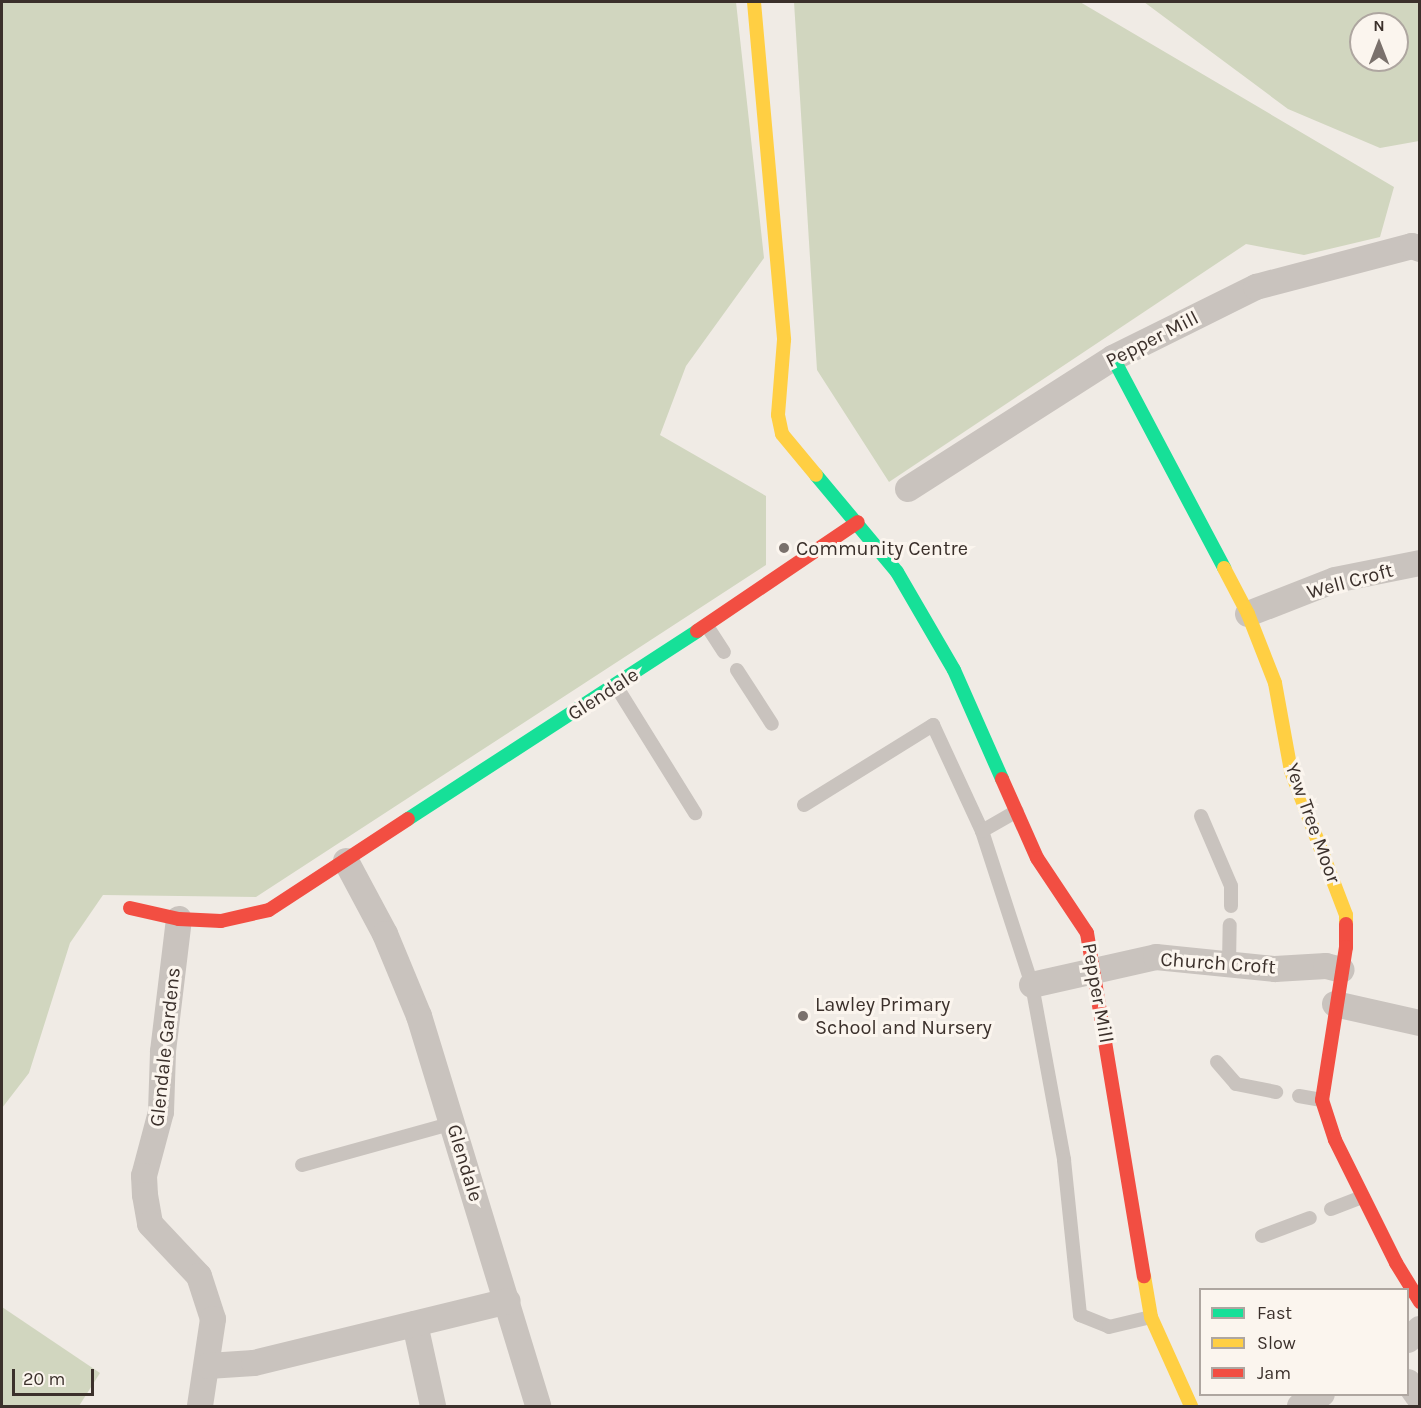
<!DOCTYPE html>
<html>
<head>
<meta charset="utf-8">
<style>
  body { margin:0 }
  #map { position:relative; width:1421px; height:1408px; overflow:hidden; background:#f0ebe5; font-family:Karla,sans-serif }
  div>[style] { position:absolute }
  .green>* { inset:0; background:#d1d6bf }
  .lane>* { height:14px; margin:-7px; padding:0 7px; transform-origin:7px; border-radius:7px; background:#c9c3be }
  .street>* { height:26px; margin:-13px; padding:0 13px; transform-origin:13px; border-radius:13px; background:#c9c3be }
  .fast>* { height:14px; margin:-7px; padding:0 7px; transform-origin:7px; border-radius:7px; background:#16e098 }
  .slow>* { height:14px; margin:-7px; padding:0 7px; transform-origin:7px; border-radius:7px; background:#ffcf43 }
  .jam>* { height:14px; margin:-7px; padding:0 7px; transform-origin:7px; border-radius:7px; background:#f24e42 }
  .dots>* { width:16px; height:16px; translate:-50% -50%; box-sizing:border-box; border:3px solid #fbf5ee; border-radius:50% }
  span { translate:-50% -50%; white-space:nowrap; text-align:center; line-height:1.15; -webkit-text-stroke:6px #fbf5ee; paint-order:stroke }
  .street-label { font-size:20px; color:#3b302b }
  .poi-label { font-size:20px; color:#3b302b }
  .left { translate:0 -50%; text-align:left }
  .frame { position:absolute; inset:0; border:3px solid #3b302b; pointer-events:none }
  .legend { position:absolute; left:1199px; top:1288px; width:210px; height:108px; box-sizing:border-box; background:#fbf5ee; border:2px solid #aea6a0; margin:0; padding:8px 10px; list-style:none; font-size:18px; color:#3b302b }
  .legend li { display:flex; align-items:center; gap:12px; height:30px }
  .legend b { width:30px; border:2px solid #aea6a0 }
  .north { position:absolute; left:1349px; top:12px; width:60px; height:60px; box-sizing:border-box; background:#fbf5ee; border:2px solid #aea6a0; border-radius:50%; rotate:0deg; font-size:16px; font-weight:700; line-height:24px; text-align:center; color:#3b302b }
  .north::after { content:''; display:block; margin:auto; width:21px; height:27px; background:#7a716c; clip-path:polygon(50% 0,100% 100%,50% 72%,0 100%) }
  .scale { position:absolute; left:12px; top:1369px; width:82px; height:27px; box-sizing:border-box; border:3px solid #3b302b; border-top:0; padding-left:8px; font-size:18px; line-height:21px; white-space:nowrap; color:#3b302b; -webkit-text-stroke:4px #fbf5ee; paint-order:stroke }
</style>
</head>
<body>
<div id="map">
  <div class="green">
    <i style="clip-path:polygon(2px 2px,736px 2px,764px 258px,686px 366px,660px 435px,766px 496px,766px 565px,256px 897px,103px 895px,70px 943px,29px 1073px,2px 1108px)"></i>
    <i style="clip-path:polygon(794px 2px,1080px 2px,1394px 187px,1380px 237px,1304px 255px,1246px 244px,889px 482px,817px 370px)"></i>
    <i style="clip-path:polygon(evenodd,1144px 2px,1419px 2px,1419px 141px,1380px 148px,1288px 109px,1144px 2px,1361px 24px,1397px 24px,1397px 60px,1361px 60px,1361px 24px)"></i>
    <i style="clip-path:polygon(2px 1307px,100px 1373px,79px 1406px,2px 1406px)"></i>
  </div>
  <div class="lane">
    <i style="left:707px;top:626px;width:31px;rotate:57deg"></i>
    <i style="left:737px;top:670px;width:64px;rotate:57.1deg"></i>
    <i style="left:616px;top:686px;width:150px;rotate:58.1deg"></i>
    <i style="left:804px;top:805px;width:152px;rotate:-31.8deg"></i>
    <i style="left:933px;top:725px;width:117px;rotate:65.2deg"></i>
    <i style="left:982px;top:831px;width:162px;rotate:72deg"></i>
    <i style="left:1032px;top:985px;width:178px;rotate:79.6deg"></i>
    <i style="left:1064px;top:1160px;width:156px;rotate:84.1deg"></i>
    <i style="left:1080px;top:1315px;width:31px;rotate:22deg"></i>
    <i style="left:1109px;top:1327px;width:43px;rotate:-13.4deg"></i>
    <i style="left:1201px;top:816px;width:76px;rotate:66.8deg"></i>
    <i style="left:1231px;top:886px;width:20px;rotate:90deg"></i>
    <i style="left:982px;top:831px;width:40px;rotate:-29.7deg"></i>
    <i style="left:1229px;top:964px;width:39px;rotate:-89deg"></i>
    <i style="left:1217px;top:1062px;width:29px;rotate:49deg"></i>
    <i style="left:1236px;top:1084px;width:41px;rotate:11.3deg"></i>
    <i style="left:1299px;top:1096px;width:23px;rotate:10deg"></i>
    <i style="left:302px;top:1165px;width:157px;rotate:-15.5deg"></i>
    <i style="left:1331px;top:1209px;width:34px;rotate:-21deg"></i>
    <i style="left:1262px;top:1236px;width:51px;rotate:-20.6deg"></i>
  </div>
  <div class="street">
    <i style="left:908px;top:489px;width:243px;rotate:-32.6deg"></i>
    <i style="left:1113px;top:358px;width:160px;rotate:-26.4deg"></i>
    <i style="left:1256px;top:287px;width:161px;rotate:-14.7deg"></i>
    <i style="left:1412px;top:246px;width:9px;rotate:21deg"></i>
    <i style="left:1248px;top:614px;width:93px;rotate:-21.3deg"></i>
    <i style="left:1335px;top:580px;width:87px;rotate:-11.3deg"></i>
    <i style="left:346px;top:861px;width:83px;rotate:61.9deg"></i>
    <i style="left:385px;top:934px;width:89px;rotate:67.5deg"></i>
    <i style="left:419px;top:1016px;width:408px;rotate:73deg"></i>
    <i style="left:179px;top:919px;width:134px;rotate:96.9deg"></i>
    <i style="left:163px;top:1052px;width:60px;rotate:91.9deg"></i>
    <i style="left:161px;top:1112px;width:66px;rotate:104.9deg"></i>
    <i style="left:144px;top:1176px;width:19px;rotate:87deg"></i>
    <i style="left:145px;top:1195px;width:29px;rotate:80deg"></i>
    <i style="left:150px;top:1224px;width:71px;rotate:46.7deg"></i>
    <i style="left:199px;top:1276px;width:45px;rotate:72deg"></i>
    <i style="left:213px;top:1319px;width:88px;rotate:98.5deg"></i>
    <i style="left:1032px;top:985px;width:127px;rotate:-12.7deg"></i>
    <i style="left:1156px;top:957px;width:120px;rotate:5.8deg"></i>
    <i style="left:1275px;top:969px;width:51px;rotate:-3.4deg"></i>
    <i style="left:1326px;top:966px;width:16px;rotate:14deg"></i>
    <i style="left:1335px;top:1004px;width:87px;rotate:12.6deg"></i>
    <i style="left:415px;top:1324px;width:84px;rotate:77.6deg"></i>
    <i style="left:1408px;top:1340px;width:16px;rotate:-43deg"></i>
    <i style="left:208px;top:1366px;width:46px;rotate:-3.7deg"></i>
    <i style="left:254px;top:1363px;width:261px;rotate:-13.7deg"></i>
    <i style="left:1408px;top:1382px;width:21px;rotate:55deg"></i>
    <i style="left:1300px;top:1406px;width:25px;rotate:-29deg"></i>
  </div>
  <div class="fast">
    <i style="left:1113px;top:358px;width:238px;rotate:62.1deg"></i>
    <i style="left:816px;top:475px;width:126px;rotate:50.1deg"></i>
    <i style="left:897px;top:572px;width:113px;rotate:59.8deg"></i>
    <i style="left:954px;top:670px;width:119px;rotate:66.2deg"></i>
    <i style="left:408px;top:819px;width:345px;rotate:-33deg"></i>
  </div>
  <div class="slow">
    <i style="left:754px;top:2px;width:339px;rotate:84.9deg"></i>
    <i style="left:784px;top:340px;width:75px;rotate:94.6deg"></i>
    <i style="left:778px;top:415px;width:19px;rotate:78deg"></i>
    <i style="left:782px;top:434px;width:53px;rotate:50.3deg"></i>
    <i style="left:1224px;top:568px;width:52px;rotate:62.4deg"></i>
    <i style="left:1248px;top:614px;width:74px;rotate:68.6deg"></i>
    <i style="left:1275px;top:683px;width:89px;rotate:79.7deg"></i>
    <i style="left:1291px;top:771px;width:154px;rotate:69.1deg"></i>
    <i style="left:1346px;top:915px;width:9px;rotate:90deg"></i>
    <i style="left:1144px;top:1276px;width:42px;rotate:80.3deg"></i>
    <i style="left:1151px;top:1317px;width:98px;rotate:65.8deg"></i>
  </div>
  <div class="jam">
    <i style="left:697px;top:631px;width:194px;rotate:-34.1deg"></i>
    <i style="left:1002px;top:779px;width:86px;rotate:66.1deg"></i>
    <i style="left:1037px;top:858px;width:90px;rotate:56.3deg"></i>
    <i style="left:1087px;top:933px;width:348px;rotate:80.6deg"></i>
    <i style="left:130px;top:908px;width:50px;rotate:12.7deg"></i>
    <i style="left:179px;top:919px;width:42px;rotate:2.7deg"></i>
    <i style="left:221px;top:921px;width:49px;rotate:-12.9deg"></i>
    <i style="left:269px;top:910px;width:166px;rotate:-33.2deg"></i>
    <i style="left:1346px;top:924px;width:23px;rotate:90deg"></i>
    <i style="left:1346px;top:947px;width:155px;rotate:98.9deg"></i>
    <i style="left:1322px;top:1100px;width:42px;rotate:72deg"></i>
    <i style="left:1335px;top:1140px;width:137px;rotate:63.6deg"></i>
    <i style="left:1396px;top:1263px;width:46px;rotate:58.4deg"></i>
  </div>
  <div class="dots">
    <i style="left:784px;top:548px;background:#7a716c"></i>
    <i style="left:803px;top:1016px;background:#7a716c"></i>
  </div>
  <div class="street-label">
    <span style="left:1152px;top:339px;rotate:-27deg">Pepper Mill</span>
    <span style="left:1350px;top:581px;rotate:-15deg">Well Croft</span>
    <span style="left:603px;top:694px;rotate:-33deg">Glendale</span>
    <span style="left:1313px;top:823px;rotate:70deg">Yew Tree Moor</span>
    <span style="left:1218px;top:963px;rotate:4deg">Church Croft</span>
    <span style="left:1098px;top:993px;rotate:80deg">Pepper Mill</span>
    <span style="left:165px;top:1047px;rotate:-84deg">Glendale Gardens</span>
    <span style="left:465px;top:1163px;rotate:73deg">Glendale</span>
  </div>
  <div class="poi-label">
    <span class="left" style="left:796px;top:548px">Community Centre</span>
    <span class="left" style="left:815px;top:1016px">Lawley Primary<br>School and Nursery</span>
  </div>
  <div class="frame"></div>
  <ul class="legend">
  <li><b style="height:8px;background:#16e098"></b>Fast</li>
  <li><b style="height:8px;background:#ffcf43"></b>Slow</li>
  <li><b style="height:8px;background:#f24e42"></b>Jam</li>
  </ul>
  <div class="north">N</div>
  <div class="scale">20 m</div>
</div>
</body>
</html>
